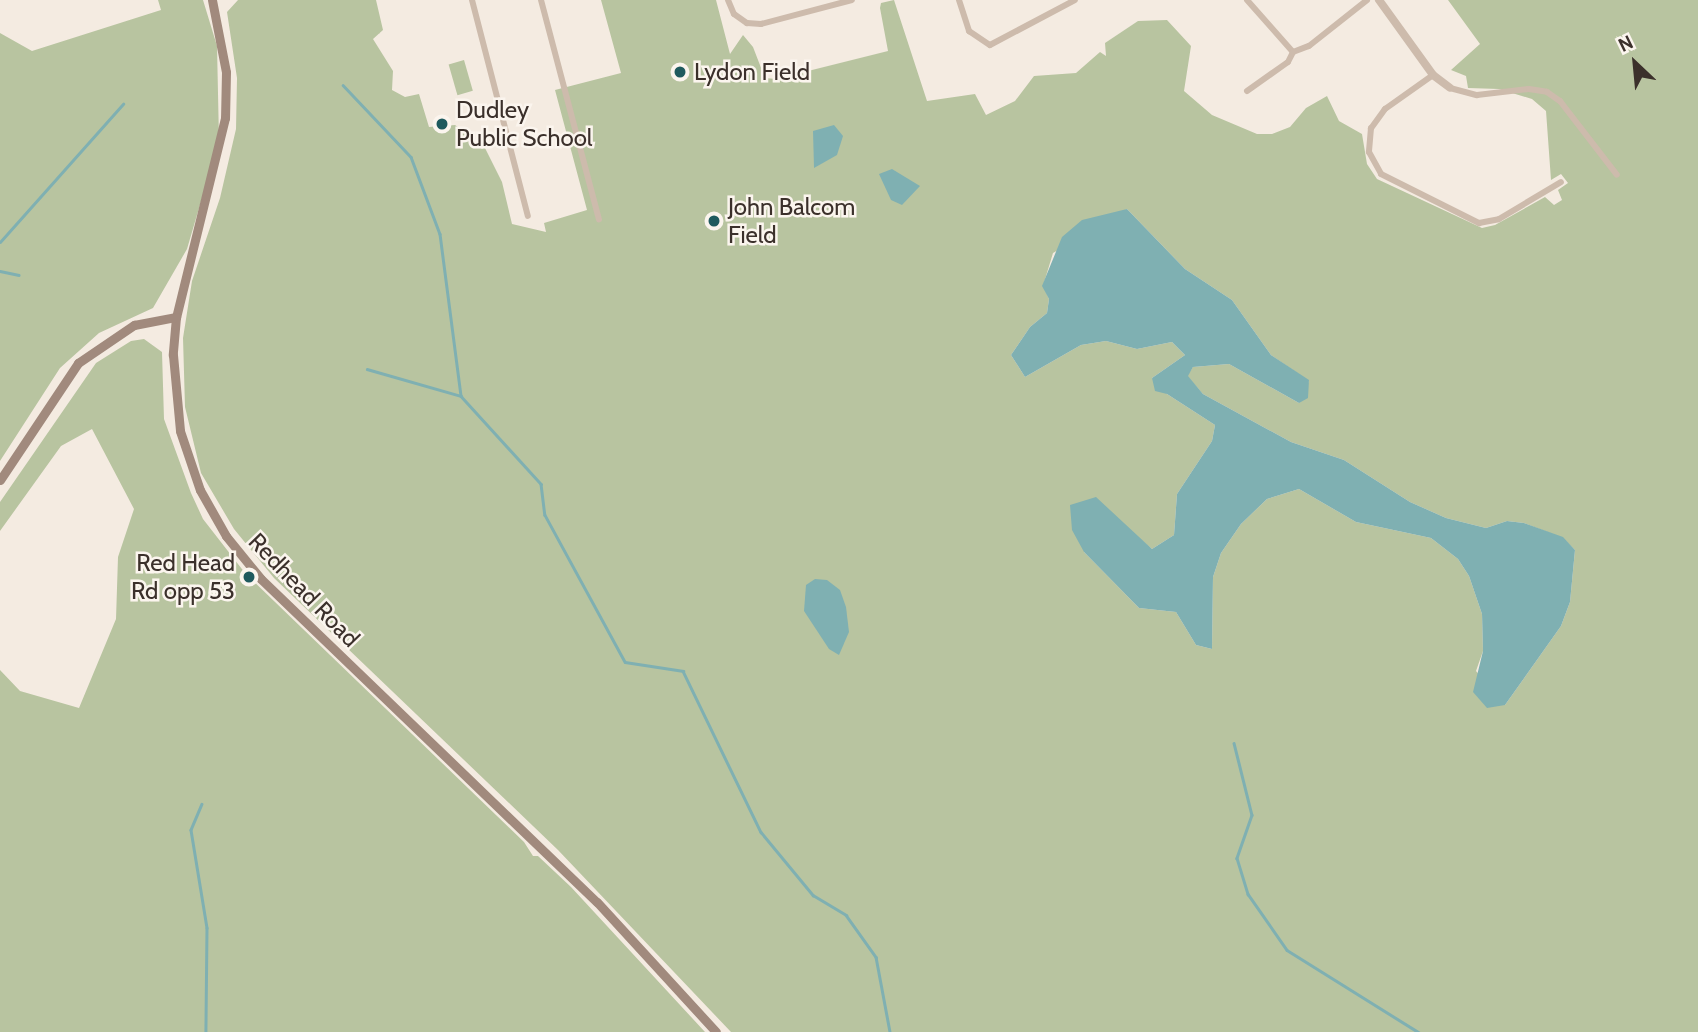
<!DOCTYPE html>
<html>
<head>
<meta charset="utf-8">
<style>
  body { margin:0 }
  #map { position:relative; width:1698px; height:1032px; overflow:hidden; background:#f4ebe1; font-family:Cabin,sans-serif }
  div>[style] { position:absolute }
  .green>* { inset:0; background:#b8c4a0; transform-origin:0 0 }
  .water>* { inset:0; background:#7fb0b2 }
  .stream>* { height:2.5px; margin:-1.25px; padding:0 1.25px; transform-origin:1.25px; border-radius:1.25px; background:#7fb0b2 }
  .minor>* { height:6px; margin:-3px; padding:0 3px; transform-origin:3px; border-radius:3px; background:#cdbbac }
  .tertiary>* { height:8px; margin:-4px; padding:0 4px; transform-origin:4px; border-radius:4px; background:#cdbbac }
  .secondary>* { height:9px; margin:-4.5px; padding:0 4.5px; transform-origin:4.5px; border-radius:4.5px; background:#a18a7d }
  .dots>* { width:19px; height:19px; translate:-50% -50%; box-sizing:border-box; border:4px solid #fbf5ee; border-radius:50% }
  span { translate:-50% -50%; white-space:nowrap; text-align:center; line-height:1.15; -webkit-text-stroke:5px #fbf5ee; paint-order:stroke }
  .poi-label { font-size:24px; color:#3b302b }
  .left { translate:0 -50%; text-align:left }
  .right { translate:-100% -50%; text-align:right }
  .street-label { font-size:24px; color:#3b302b }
  .north { position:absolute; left:1600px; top:28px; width:70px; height:70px; -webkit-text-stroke:5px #fbf5ee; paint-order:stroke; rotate:334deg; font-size:19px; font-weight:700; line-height:28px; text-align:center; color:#3b302b }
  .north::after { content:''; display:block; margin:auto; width:24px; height:32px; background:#3b302b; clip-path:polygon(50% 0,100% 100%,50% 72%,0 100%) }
</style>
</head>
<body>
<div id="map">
  <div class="green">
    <i style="clip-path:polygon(158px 0,203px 0,217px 46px,219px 140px,187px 249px,153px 308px,99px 333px,60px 368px,0 461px,0 33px,32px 51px,161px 10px)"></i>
    <i style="clip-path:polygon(evenodd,238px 0,376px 0,383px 30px,373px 39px,393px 71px,392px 90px,405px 97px,419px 94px,429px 127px,455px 125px,484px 146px,502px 182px,512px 224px,546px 232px,544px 223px,587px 210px,555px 90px,621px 73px,601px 0,716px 0,730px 54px,743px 35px,753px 47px,765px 78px,776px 79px,888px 51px,880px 8px,881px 3px,894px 0,927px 101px,975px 94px,986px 115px,1015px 101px,1034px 76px,1076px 73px,1100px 52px,1106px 56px,1105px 43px,1138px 21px,1167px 20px,1191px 46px,1184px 91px,1212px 115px,1257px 134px,1272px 134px,1290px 127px,1306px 108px,1327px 96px,1339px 121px,1362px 134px,1367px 164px,1377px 179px,1482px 228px,1495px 225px,1545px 197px,1554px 205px,1562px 200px,1558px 190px,1568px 183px,1561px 174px,1551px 180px,1546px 111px,1532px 99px,1499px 89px,1468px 88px,1466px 76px,1451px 70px,1480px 44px,1448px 0,1698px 0,1698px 1032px,731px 1032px,558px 850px,274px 578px,234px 529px,201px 473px,185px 407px,183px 338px,192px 281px,220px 198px,236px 129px,237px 78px,227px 12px,238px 0,1127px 209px,1185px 269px,1232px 300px,1271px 355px,1309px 381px,1299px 403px,1229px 364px,1193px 367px,1187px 376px,1203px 394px,1291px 442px,1344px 460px,1410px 502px,1446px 518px,1486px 528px,1507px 521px,1524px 523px,1563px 538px,1575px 550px,1570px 602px,1561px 626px,1505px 705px,1476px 671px,1483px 651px,1482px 614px,1469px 576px,1458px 559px,1431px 538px,1356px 522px,1299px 489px,1267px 499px,1241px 524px,1221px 553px,1213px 577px,1212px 649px,1196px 645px,1176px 612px,1139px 608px,1084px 552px,1127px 528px,1152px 549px,1174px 535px,1177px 494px,1212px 441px,1215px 425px,1167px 394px,1152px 378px,1185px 355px,1172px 342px,1137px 349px,1106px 341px,1081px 345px,1025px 377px,1011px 355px,1030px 327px,1047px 313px,1049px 299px,1043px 286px,1053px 253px,1127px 209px)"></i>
    <i style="left:464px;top:60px;width:32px;height:16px;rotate:74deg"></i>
    <i style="clip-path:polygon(144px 339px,162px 352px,164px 419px,191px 493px,203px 519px,245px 573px,524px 842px,533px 856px,538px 856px,571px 887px,705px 1032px,0 1032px,0 670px,20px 691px,79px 708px,116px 619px,118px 557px,134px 509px,92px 429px,61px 446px,0 531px,0 502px,96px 363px,131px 341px)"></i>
  </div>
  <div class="water">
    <i style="clip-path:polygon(834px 125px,843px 136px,837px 155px,814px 168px,813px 131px)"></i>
    <i style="clip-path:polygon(892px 169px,920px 186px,902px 205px,891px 200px,879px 174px)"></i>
    <i style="clip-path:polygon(1127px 209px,1185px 269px,1232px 300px,1271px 355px,1309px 380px,1308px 398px,1299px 403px,1229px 364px,1193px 367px,1188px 376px,1203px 394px,1291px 442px,1344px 460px,1410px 502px,1446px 518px,1486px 528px,1507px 521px,1524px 523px,1563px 537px,1575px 550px,1570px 602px,1561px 626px,1505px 705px,1487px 708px,1473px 692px,1483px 651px,1482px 614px,1469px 576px,1458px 559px,1431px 538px,1356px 522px,1299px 489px,1267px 499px,1241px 524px,1221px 553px,1213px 577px,1212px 649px,1196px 645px,1176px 612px,1139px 608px,1084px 552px,1072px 530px,1070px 505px,1096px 497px,1152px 549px,1174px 535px,1177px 494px,1212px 441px,1215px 425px,1167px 394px,1155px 391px,1152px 378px,1185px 355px,1172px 342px,1137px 349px,1106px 341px,1081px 345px,1025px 377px,1011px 355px,1030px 327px,1047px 313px,1049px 299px,1042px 286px,1062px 237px,1082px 220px)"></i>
    <i style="clip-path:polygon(815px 579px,827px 580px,840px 590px,846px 607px,849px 632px,839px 655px,829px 649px,804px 611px,806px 585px)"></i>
  </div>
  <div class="stream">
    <i style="left:343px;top:85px;width:99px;rotate:46.6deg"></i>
    <i style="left:411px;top:157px;width:82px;rotate:69.4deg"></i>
    <i style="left:440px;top:234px;width:162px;rotate:82.6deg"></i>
    <i style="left:0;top:242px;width:185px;rotate:-48.3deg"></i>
    <i style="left:0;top:271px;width:19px;rotate:12deg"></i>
    <i style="left:367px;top:369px;width:98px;rotate:16deg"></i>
    <i style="left:461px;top:396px;width:119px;rotate:47.7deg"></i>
    <i style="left:541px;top:484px;width:31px;rotate:83deg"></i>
    <i style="left:545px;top:515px;width:167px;rotate:61.4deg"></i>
    <i style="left:625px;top:662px;width:59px;rotate:8.8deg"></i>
    <i style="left:683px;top:671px;width:179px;rotate:64.2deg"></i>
    <i style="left:761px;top:832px;width:82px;rotate:50.5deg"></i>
    <i style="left:813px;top:895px;width:39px;rotate:31deg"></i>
    <i style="left:846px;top:915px;width:52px;rotate:54.5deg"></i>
    <i style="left:876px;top:957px;width:76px;rotate:79.4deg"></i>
    <i style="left:1234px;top:743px;width:74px;rotate:76deg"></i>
    <i style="left:1252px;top:815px;width:46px;rotate:109.2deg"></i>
    <i style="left:1237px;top:858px;width:38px;rotate:73deg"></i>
    <i style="left:1248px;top:894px;width:68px;rotate:55.1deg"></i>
    <i style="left:1287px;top:950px;width:155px;rotate:32deg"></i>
    <i style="left:202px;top:804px;width:28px;rotate:113deg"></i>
    <i style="left:191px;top:830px;width:99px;rotate:80.7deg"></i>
    <i style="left:207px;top:928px;width:104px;rotate:90.6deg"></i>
  </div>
  <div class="minor">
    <i style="left:472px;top:0;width:223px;rotate:75.5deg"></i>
    <i style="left:541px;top:0;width:227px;rotate:75.2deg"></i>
    <i style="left:728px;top:0;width:15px;rotate:67deg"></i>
    <i style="left:734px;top:14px;width:16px;rotate:35deg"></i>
    <i style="left:747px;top:23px;width:14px;rotate:4deg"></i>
    <i style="left:761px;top:24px;width:94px;rotate:-14.8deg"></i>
    <i style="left:959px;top:0;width:33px;rotate:72deg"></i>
    <i style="left:969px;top:31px;width:25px;rotate:34deg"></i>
    <i style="left:990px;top:45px;width:96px;rotate:-27.9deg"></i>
    <i style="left:1247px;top:0;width:69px;rotate:48.5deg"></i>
    <i style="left:1293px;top:52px;width:17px;rotate:-21deg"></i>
    <i style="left:1309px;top:46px;width:74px;rotate:-38.4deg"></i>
    <i style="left:1433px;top:75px;width:59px;rotate:144.7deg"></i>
    <i style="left:1385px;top:109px;width:24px;rotate:126deg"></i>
    <i style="left:1371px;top:128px;width:24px;rotate:95deg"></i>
    <i style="left:1369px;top:152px;width:25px;rotate:61deg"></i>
    <i style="left:1381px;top:174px;width:110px;rotate:26.6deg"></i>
    <i style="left:1479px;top:223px;width:20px;rotate:-11deg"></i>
    <i style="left:1499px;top:219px;width:72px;rotate:-30.8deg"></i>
    <i style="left:1450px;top:88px;width:28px;rotate:15deg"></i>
    <i style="left:1477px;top:95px;width:52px;rotate:-6.6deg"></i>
    <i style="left:1529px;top:89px;width:18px;rotate:9deg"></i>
    <i style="left:1547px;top:92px;width:16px;rotate:35deg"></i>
    <i style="left:1560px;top:101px;width:93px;rotate:52.4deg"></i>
    <i style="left:1247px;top:91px;width:50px;rotate:-35.3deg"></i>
    <i style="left:1288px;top:62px;width:11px;rotate:-63deg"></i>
  </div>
  <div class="tertiary">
    <i style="left:1379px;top:0;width:92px;rotate:54.2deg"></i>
    <i style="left:1433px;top:75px;width:21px;rotate:37deg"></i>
  </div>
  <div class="secondary">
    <i style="left:212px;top:0;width:73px;rotate:79deg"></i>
    <i style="left:226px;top:72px;width:46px;rotate:91.2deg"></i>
    <i style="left:225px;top:118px;width:205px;rotate:103.8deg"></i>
    <i style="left:176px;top:317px;width:38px;rotate:95deg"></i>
    <i style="left:173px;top:355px;width:76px;rotate:84.7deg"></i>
    <i style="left:180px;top:431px;width:62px;rotate:71.3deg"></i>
    <i style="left:200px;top:490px;width:53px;rotate:60.5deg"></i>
    <i style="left:226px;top:536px;width:55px;rotate:50.9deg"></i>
    <i style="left:261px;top:579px;width:466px;rotate:43.9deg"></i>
    <i style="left:597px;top:902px;width:176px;rotate:47.5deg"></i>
    <i style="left:0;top:480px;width:141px;rotate:-56.3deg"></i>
    <i style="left:78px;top:363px;width:68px;rotate:-34.2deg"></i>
    <i style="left:134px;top:325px;width:43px;rotate:-10.8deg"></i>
  </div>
  <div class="dots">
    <i style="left:680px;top:72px;background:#1f5a5e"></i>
    <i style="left:442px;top:124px;background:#1f5a5e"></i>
    <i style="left:714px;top:221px;background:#1f5a5e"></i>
    <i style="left:249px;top:577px;background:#1f5a5e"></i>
  </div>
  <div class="poi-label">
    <span class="left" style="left:694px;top:72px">Lydon Field</span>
    <span class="left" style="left:456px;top:124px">Dudley<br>Public School</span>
    <span class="left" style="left:728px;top:221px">John Balcom<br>Field</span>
    <span class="right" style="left:235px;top:577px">Red Head<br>Rd opp 53</span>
  </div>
  <div class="street-label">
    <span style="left:304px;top:590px;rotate:46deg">Redhead Road</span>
  </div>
  <div class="north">N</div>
</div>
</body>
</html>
